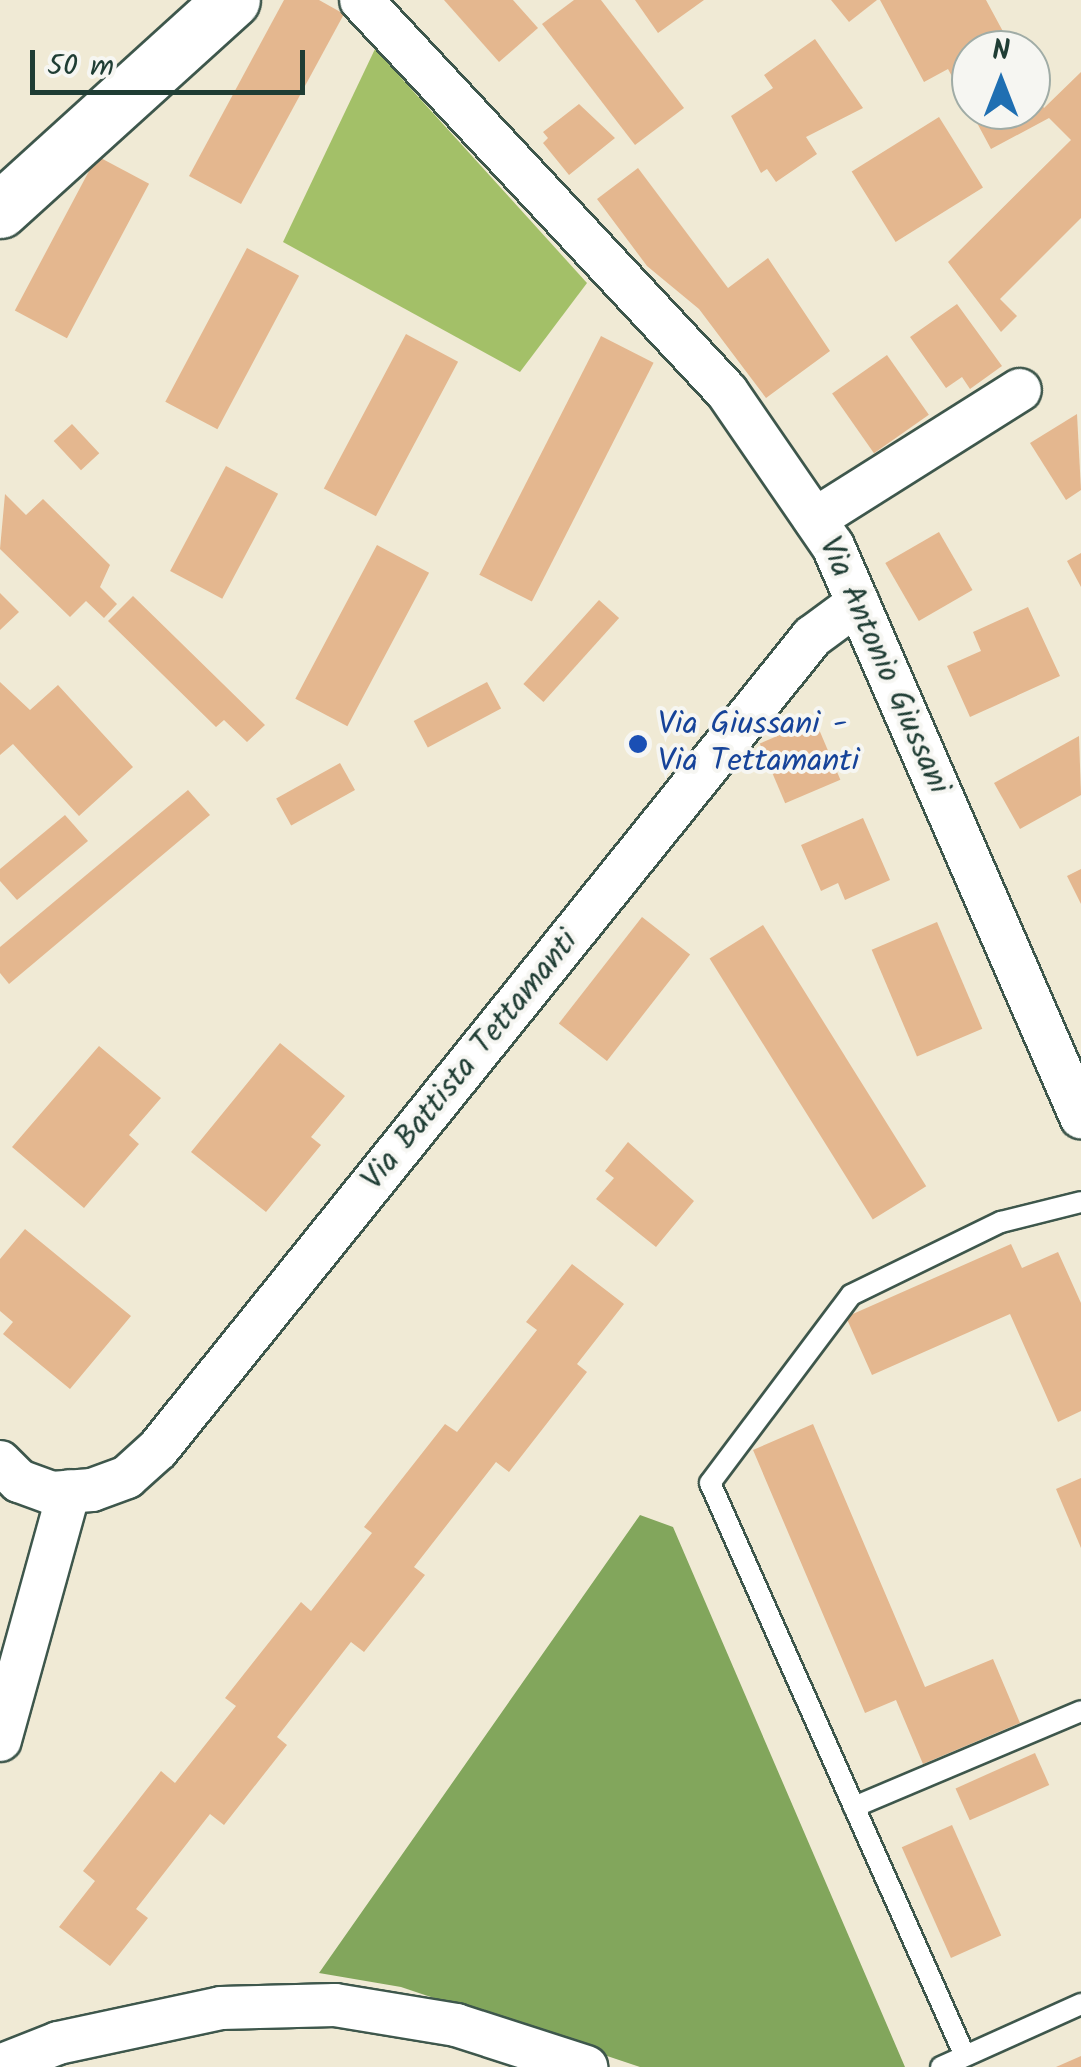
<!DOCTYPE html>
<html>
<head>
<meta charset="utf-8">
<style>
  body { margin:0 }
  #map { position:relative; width:1081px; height:2067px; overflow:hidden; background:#f0ead5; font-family:Kalam,sans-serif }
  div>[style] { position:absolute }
  .green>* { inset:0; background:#a3c068 }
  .forest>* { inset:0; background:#82a65c }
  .building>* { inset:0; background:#e4b78f; transform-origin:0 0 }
  .roads { filter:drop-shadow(2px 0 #3e574c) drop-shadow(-2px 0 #3e574c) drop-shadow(0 2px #3e574c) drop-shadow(0 -2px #3e574c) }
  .service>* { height:20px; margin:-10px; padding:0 10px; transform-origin:10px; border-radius:10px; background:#fff }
  .minor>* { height:42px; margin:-21px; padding:0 21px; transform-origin:21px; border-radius:21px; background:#fff }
  .primary>* { height:55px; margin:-27.5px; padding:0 27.5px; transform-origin:27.5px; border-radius:27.5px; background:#fff }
  .dots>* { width:28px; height:28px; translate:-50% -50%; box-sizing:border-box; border:5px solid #f6f6f2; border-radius:50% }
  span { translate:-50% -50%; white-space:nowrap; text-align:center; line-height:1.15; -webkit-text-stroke:8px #f6f6f2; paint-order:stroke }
  .street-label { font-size:32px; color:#1f3d34 }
  .transit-label { font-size:32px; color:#164399 }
  .left { translate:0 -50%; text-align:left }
  .north { position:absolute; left:951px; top:30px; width:100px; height:100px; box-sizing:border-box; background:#f6f6f2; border:2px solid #a0aca6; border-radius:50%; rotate:0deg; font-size:28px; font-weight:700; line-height:40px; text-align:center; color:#1f3d34 }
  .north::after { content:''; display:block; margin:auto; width:35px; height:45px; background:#1f6fb2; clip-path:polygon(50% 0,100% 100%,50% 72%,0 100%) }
  .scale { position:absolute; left:30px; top:50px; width:275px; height:45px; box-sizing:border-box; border:5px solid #1f3d34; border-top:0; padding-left:12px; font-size:30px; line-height:35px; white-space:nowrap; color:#1f3d34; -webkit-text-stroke:8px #f6f6f2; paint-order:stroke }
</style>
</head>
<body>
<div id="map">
  <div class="green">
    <i style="clip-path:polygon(375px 49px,587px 283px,520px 372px,283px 242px)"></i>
  </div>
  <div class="forest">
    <i style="clip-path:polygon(640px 1515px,673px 1527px,905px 2067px,640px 2067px,401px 1987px,319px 1973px)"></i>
  </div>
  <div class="building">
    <i style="clip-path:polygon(284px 0,319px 0,344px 14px,241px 204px,189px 176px)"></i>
    <i style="clip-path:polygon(444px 0,513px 0,538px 28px,499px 62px)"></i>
    <i style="clip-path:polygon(574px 0,601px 0,684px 108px,635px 145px,542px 24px)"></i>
    <i style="clip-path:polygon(635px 0,704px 0,658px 33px)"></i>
    <i style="clip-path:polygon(831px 0,877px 0,849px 22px)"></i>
    <i style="clip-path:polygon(880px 0,986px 0,1013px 50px,971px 50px,971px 110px,1031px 110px,1031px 84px,1044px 108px,1081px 72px,1081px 218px,1000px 299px,1017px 316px,1001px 332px,948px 262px,1071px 140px,1049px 118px,991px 149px,948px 69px,924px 82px)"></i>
    <i style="clip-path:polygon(815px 39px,863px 108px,806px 137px,817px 154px,776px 182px,767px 169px,761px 173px,731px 116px,773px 88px,764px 75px)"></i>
    <i style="clip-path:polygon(579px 104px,615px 138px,569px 175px,543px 143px,548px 138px,543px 132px)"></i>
    <i style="left:939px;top:117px;width:83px;height:103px;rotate:58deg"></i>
    <i style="left:97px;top:156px;width:59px;height:175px;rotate:28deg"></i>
    <i style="clip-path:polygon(638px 168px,728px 288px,768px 258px,830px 351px,766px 398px,699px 309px,647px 266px,597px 199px)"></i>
    <i style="left:247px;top:248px;width:59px;height:174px;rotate:28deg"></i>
    <i style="clip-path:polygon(957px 304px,1002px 366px,970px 389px,962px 377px,946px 388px,910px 337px)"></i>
    <i style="left:406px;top:334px;width:59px;height:175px;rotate:28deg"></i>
    <i style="left:601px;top:336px;width:59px;height:268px;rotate:27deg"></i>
    <i style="left:887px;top:355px;width:73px;height:67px;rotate:55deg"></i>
    <i style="clip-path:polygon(1077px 414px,1081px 490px,1066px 500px,1030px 443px)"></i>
    <i style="left:72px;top:424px;width:40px;height:25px;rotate:47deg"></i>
    <i style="left:226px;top:466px;width:59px;height:119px;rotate:28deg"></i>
    <i style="clip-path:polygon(5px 494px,26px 515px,43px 499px,110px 565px,100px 587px,117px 604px,104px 618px,86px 601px,70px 617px,0 549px)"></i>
    <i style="left:939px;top:532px;width:67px;height:62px;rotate:60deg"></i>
    <i style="left:377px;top:545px;width:59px;height:174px;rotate:28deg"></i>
    <i style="clip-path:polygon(1081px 553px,1081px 587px,1067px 561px)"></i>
    <i style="clip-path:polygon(0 593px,19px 612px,0 630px)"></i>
    <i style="clip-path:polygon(133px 596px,265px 725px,247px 742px,224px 720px,216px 727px,108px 621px)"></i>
    <i style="left:599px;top:600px;width:27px;height:113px;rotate:42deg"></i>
    <i style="clip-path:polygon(1028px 607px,1060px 676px,970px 717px,947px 666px,981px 651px,973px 632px)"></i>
    <i style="clip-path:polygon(0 682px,30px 710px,58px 685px,133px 767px,79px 816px,13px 744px,0 755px)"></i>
    <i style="left:487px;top:682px;width:30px;height:83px;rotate:62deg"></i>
    <i style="left:815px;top:720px;width:65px;height:60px;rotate:67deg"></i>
    <i style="clip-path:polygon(1079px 736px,1081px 795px,1020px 829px,994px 783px)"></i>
    <i style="left:340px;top:763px;width:31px;height:73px;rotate:61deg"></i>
    <i style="clip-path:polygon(188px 790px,210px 815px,9px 984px,0 973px,0 947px)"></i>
    <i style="clip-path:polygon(65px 815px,88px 841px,17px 900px,0 881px,0 869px)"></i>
    <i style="clip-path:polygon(863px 818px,890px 880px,845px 900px,838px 883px,821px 891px,801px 845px)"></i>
    <i style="clip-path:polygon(1081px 869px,1081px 904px,1067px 876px)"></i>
    <i style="left:642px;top:917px;width:61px;height:135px;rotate:38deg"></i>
    <i style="left:937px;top:922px;width:116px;height:71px;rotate:67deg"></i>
    <i style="left:763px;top:925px;width:308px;height:63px;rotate:58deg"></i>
    <i style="clip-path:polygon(280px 1043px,345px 1096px,311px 1137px,321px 1145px,266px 1212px,191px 1152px)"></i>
    <i style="clip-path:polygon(99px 1046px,161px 1098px,129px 1135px,139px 1144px,84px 1208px,12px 1147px)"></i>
    <i style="clip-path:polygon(628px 1142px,694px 1201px,656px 1247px,596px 1199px,614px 1178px,605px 1171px)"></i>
    <i style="clip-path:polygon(25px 1229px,131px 1316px,70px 1389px,3px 1334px,13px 1322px,0 1311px,0 1259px)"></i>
    <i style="clip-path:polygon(1011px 1244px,1022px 1268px,1058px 1252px,1081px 1303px,1081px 1411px,1058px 1422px,1010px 1314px,872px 1375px,846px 1317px)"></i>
    <i style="clip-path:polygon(572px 1264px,624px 1304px,577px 1364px,587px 1372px,509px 1472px,496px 1462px,414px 1567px,425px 1575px,364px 1652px,351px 1642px,277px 1737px,287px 1745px,224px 1825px,210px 1814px,136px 1909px,148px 1918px,110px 1966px,59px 1927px,95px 1881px,83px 1871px,161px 1771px,175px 1783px,236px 1706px,225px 1698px,301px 1602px,311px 1611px,372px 1533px,364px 1527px,445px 1424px,457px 1432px,537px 1330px,526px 1322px)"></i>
    <i style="clip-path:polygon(813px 1424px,925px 1687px,993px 1659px,1020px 1723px,923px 1764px,896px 1700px,865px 1713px,753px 1450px)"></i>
    <i style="clip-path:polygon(1081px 1478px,1081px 1548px,1056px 1489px)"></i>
    <i style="left:1035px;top:1753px;width:35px;height:87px;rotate:66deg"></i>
    <i style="left:952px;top:1825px;width:121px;height:55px;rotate:66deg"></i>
    <i style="clip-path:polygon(1081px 2056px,1081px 2067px,1056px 2067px)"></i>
  </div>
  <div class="roads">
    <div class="service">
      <i style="left:854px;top:1807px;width:246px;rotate:-22.9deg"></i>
      <i style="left:965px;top:2056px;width:627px;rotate:-113.99deg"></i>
      <i style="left:710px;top:1483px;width:235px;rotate:-53.1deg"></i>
      <i style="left:851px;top:1295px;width:167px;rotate:-26deg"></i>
      <i style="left:1001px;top:1222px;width:82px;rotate:-14deg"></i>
      <i style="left:941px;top:2067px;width:154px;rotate:-24.2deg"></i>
    </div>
    <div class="minor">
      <i style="left:361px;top:0;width:536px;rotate:46.96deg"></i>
      <i style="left:727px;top:392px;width:187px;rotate:55.5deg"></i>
      <i style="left:833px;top:546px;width:623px;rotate:66.52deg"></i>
      <i style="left:815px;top:519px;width:242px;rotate:-32.2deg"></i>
      <i style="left:0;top:1462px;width:27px;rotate:45deg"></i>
      <i style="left:19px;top:1481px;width:35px;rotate:20deg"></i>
      <i style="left:52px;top:1493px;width:40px;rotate:-4.3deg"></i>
      <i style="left:92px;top:1490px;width:37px;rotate:-20deg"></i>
      <i style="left:127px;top:1477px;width:42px;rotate:-42.1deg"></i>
      <i style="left:158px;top:1449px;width:1043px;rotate:-51.15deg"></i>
      <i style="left:812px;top:637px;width:57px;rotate:-36.5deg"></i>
      <i style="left:0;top:1740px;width:258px;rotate:-74.5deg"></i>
      <i style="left:0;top:2066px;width:62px;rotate:-21.6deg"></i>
      <i style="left:58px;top:2043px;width:167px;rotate:-12.1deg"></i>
      <i style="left:221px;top:2008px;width:114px;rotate:-1.5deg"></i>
      <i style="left:335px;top:2005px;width:123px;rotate:9.4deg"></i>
      <i style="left:456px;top:2025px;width:137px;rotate:17.9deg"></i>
    </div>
    <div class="primary">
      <i style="left:0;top:210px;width:313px;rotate:-42.2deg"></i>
    </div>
  </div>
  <div class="dots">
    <i style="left:638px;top:744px;background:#1a4fb4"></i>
  </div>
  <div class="street-label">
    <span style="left:883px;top:666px;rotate:66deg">Via Antonio Giussani</span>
    <span style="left:471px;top:1061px;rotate:-51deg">Via Battista Tettamanti</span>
  </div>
  <div class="transit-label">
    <span class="left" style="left:658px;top:744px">Via Giussani -<br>Via Tettamanti</span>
  </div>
  <div class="north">N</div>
  <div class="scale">50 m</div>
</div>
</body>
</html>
